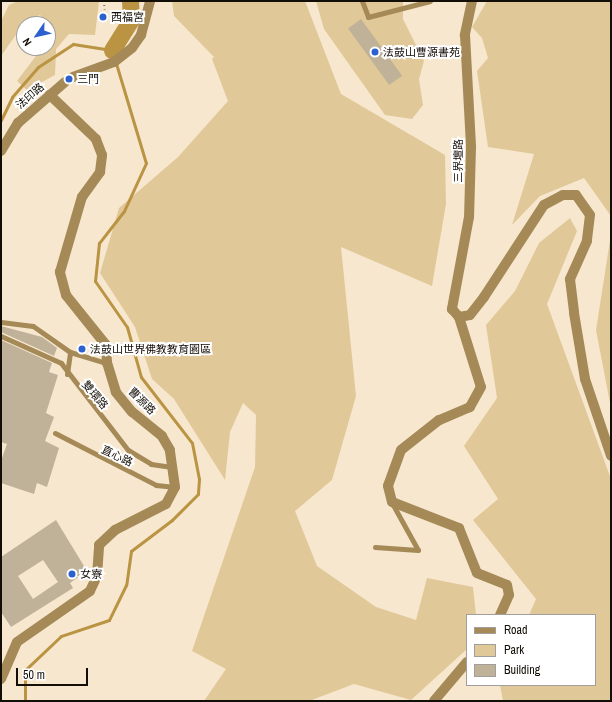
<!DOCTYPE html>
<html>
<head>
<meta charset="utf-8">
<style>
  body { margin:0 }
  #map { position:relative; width:612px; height:702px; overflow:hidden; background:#f6e7ce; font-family:"Archivo Narrow","Noto Sans TC",sans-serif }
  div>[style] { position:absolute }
  .green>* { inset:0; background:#e1c898 }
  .stream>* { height:3px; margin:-1.5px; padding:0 1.5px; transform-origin:1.5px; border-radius:1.5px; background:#ba9343 }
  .river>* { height:17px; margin:-8.5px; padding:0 8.5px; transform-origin:8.5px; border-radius:8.5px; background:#ba9343 }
  .building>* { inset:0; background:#bfb299; transform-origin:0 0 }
  .path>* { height:1.5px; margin-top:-0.75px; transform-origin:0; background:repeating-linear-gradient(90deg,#7d7464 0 1px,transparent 0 4px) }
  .service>* { height:5px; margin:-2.5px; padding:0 2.5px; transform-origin:2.5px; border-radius:2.5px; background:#a58a57 }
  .minor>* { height:10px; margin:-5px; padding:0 5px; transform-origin:5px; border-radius:5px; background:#a58a57 }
  .tertiary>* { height:10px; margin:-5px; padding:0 5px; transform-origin:5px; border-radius:5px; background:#a58a57 }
  .dots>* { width:11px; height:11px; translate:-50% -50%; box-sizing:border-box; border:2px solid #fff; border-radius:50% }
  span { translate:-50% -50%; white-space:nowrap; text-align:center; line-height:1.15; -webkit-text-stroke:4px #fff; paint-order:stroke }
  .poi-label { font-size:11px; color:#130e06 }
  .left { translate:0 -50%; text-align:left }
  .street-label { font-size:11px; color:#130e06 }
  .frame { position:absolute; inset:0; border:2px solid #130e06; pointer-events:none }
  .legend { position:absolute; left:466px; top:614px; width:130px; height:72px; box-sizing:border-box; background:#fff; border:1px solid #a19f9b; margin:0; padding:5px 7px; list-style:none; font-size:12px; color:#130e06 }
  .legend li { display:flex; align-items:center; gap:8px; height:20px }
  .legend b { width:20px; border:1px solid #a19f9b }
  .north { position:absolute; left:16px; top:16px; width:40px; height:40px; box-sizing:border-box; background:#fff; border:1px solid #a19f9b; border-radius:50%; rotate:236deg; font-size:11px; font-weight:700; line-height:16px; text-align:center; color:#130e06 }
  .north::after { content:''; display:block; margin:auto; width:14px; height:18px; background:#2b60ce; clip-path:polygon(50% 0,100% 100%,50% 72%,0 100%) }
  .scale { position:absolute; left:16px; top:668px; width:72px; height:18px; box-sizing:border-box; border:2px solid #130e06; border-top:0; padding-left:5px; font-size:12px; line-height:14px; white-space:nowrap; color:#130e06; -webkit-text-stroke:3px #fff; paint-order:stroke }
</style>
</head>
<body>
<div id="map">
  <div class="green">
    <i style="clip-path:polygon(18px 1px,99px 1px,95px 35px,69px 34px,56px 49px,55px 75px,27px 90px,17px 81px,42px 48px,48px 48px,48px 40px,54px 31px,40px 15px,25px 22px,1px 56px,1px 21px,9px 5px)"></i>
    <i style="clip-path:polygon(172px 1px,305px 1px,341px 94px,445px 155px,446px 204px,432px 286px,341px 247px,356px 396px,332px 480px,295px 511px,317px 566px,376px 607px,416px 620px,427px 578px,473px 587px,476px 615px,467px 615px,467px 649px,411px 700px,354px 684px,309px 701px,204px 701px,226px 669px,192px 651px,255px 467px,256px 415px,243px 403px,230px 432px,225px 480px,174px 399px,152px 379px,135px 327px,100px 273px,119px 208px,178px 157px,228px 101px,212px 59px,214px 57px,174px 16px)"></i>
    <i style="clip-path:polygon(316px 1px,403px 1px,403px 19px,424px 61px,419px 79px,423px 105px,412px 119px,385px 115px,324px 29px)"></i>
    <i style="clip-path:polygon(487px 1px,611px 1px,611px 216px,584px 178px,540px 196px,512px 225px,534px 154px,488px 147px,477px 71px,488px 58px,482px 38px,472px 27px)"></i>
    <i style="clip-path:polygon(570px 218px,577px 231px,547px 304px,611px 479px,611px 701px,503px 701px,500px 685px,595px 685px,595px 615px,529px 615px,536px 599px,473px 520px,498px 499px,464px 446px,497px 398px,486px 325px,515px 291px,539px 243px)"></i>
    <i style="clip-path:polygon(611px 234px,611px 400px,610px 403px,596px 330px)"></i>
  </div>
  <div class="stream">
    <i style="left:1px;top:120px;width:25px;rotate:-64deg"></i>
    <i style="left:12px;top:97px;width:40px;rotate:-49deg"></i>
    <i style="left:38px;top:67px;width:42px;rotate:-33.3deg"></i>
    <i style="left:73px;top:44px;width:39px;rotate:9deg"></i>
    <i style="left:112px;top:50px;width:118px;rotate:73.3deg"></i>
    <i style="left:146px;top:163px;width:53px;rotate:114.6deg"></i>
    <i style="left:124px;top:211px;width:41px;rotate:128deg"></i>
    <i style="left:99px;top:243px;width:38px;rotate:96deg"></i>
    <i style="left:95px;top:281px;width:56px;rotate:55.2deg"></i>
    <i style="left:127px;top:327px;width:52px;rotate:74.4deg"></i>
    <i style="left:141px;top:377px;width:83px;rotate:52.3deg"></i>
    <i style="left:192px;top:443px;width:37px;rotate:79deg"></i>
    <i style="left:199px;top:479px;width:15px;rotate:94deg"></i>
    <i style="left:198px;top:494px;width:37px;rotate:135deg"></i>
    <i style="left:172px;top:520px;width:51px;rotate:142.9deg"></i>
    <i style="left:131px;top:551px;width:34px;rotate:98deg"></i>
    <i style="left:126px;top:585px;width:39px;rotate:116deg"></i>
    <i style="left:109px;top:620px;width:51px;rotate:161.6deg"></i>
    <i style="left:61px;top:636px;width:50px;rotate:136.6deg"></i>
    <i style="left:25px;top:670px;width:31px;rotate:90deg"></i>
  </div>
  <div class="river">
    <i style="left:112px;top:50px;width:36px;rotate:-58deg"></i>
    <i style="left:131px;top:19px;width:18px;rotate:-93deg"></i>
  </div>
  <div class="building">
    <i style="left:361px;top:19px;width:70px;height:16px;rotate:54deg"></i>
    <i style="clip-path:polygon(1px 326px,42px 337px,57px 348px,54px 356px,1px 332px)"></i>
    <i style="clip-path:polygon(1px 340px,52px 363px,49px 372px,58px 375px,46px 413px,54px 417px,45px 441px,59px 448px,47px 487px,37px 483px,34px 494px,1px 483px,1px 461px,7px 444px,1px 442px)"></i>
    <i style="clip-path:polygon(evenodd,56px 520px,87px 571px,70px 583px,73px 588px,11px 627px,1px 612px,1px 557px,56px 520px,43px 560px,58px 582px,33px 599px,18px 576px,43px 560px)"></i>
  </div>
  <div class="path">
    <i style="left:104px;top:1px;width:9px;rotate:84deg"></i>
    <i style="left:380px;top:1px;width:9px"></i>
  </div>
  <div class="service">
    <i style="left:362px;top:1px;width:17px;rotate:69deg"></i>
    <i style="left:368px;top:17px;width:64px;rotate:-14.5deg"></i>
    <i style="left:1px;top:322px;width:32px;rotate:7deg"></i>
    <i style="left:33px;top:326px;width:45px;rotate:35.1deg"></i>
    <i style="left:70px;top:352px;width:39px;rotate:17deg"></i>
    <i style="left:1px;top:336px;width:66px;rotate:24.2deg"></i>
    <i style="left:61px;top:363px;width:110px;rotate:52.4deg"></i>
    <i style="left:128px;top:450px;width:27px;rotate:31deg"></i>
    <i style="left:151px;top:464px;width:21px;rotate:8deg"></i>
    <i style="left:67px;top:374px;width:22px;rotate:-82deg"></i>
    <i style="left:55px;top:433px;width:114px;rotate:27.2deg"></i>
    <i style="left:156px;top:485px;width:19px;rotate:6deg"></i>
    <i style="left:375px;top:547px;width:43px;rotate:4deg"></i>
    <i style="left:418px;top:550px;width:54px;rotate:-119deg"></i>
  </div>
  <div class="minor">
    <i style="left:73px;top:77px;width:44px;rotate:-20.1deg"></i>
    <i style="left:114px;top:62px;width:23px;rotate:-38deg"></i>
    <i style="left:132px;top:48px;width:16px;rotate:-55deg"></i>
    <i style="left:141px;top:35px;width:35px;rotate:-75deg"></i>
    <i style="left:1px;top:151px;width:33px;rotate:-59deg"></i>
    <i style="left:18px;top:123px;width:62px;rotate:-41.1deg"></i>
    <i style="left:1px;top:679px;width:40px;rotate:-66.6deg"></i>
    <i style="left:17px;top:642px;width:89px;rotate:-34.9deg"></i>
    <i style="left:90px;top:591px;width:17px;rotate:-65deg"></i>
    <i style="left:97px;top:576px;width:31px;rotate:-86deg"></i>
    <i style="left:99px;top:545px;width:22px;rotate:-43deg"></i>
    <i style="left:115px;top:530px;width:57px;rotate:-27deg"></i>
    <i style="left:166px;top:504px;width:19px;rotate:-62deg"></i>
    <i style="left:175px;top:487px;width:37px;rotate:-98deg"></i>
    <i style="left:170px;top:450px;width:16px;rotate:-120deg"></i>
    <i style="left:162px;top:436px;width:38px;rotate:-141deg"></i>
    <i style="left:132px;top:412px;width:26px;rotate:-129deg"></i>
    <i style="left:116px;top:392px;width:30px;rotate:-107deg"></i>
    <i style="left:107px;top:363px;width:18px;rotate:-93deg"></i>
    <i style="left:106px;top:345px;width:64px;rotate:-128.7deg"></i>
    <i style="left:66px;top:295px;width:24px;rotate:-105deg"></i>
    <i style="left:60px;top:272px;width:78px;rotate:-73.7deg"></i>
    <i style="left:82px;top:197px;width:31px;rotate:-54deg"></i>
    <i style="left:100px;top:172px;width:17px;rotate:-83deg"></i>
    <i style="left:102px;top:155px;width:17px;rotate:-111deg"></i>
    <i style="left:96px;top:139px;width:64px;rotate:-136.3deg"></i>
  </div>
  <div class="tertiary">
    <i style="left:472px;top:1px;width:35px;rotate:102deg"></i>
    <i style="left:465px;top:35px;width:112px;rotate:86.9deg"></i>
    <i style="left:471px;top:147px;width:70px;rotate:91.6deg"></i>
    <i style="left:469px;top:217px;width:94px;rotate:100.5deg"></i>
    <i style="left:452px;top:309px;width:11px;rotate:49deg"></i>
    <i style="left:459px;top:317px;width:73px;rotate:72.6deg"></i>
    <i style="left:481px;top:387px;width:23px;rotate:119deg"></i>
    <i style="left:470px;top:407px;width:34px;rotate:157deg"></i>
    <i style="left:439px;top:420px;width:48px;rotate:141.7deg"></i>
    <i style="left:401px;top:450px;width:38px;rotate:110deg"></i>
    <i style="left:388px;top:486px;width:16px;rotate:76deg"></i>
    <i style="left:392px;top:502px;width:72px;rotate:21.2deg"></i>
    <i style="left:459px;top:528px;width:48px;rotate:68.2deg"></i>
    <i style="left:477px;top:573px;width:32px;rotate:22deg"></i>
    <i style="left:507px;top:585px;width:10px;rotate:79deg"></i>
    <i style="left:509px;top:595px;width:22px;rotate:114deg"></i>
    <i style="left:459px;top:317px;width:11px;rotate:-10deg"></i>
    <i style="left:470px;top:315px;width:23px;rotate:-52deg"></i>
    <i style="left:484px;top:297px;width:110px;rotate:-56.9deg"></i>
    <i style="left:544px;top:205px;width:21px;rotate:-28deg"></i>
    <i style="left:563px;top:195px;width:13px"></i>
    <i style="left:576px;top:195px;width:24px;rotate:55deg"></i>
    <i style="left:590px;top:215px;width:26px;rotate:97deg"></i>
    <i style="left:587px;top:241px;width:42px;rotate:114.1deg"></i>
    <i style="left:570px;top:279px;width:34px;rotate:83deg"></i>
    <i style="left:574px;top:313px;width:67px;rotate:80.5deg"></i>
    <i style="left:585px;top:379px;width:81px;rotate:71.3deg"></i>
    <i style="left:434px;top:701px;width:51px;rotate:-49.8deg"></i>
  </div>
  <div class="dots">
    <i style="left:103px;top:17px;background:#2b60ce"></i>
    <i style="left:375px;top:52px;background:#2b60ce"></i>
    <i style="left:69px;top:79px;background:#2b60ce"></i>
    <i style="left:82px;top:349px;background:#2b60ce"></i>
    <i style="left:72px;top:574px;background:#2b60ce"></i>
  </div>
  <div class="poi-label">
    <span class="left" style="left:111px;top:17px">西福宮</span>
    <span class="left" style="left:383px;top:52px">法鼓山曹源書苑</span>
    <span class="left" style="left:77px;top:79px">三門</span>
    <span class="left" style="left:90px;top:349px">法鼓山世界佛教教育園區</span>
    <span class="left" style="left:80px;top:574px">女寮</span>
  </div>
  <div class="street-label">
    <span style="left:30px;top:96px;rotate:-41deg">法印路</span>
    <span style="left:458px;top:161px;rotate:-90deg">三界壇路</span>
    <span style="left:95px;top:395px;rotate:50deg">雙環路</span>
    <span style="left:142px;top:401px;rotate:45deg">曹源路</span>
    <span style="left:117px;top:456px;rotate:25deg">直心路</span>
  </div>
  <div class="frame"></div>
  <ul class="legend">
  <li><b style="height:5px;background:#a58a57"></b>Road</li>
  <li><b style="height:11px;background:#e1c898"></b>Park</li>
  <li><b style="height:11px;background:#bfb299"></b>Building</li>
  </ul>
  <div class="north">N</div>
  <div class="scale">50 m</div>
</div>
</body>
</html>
